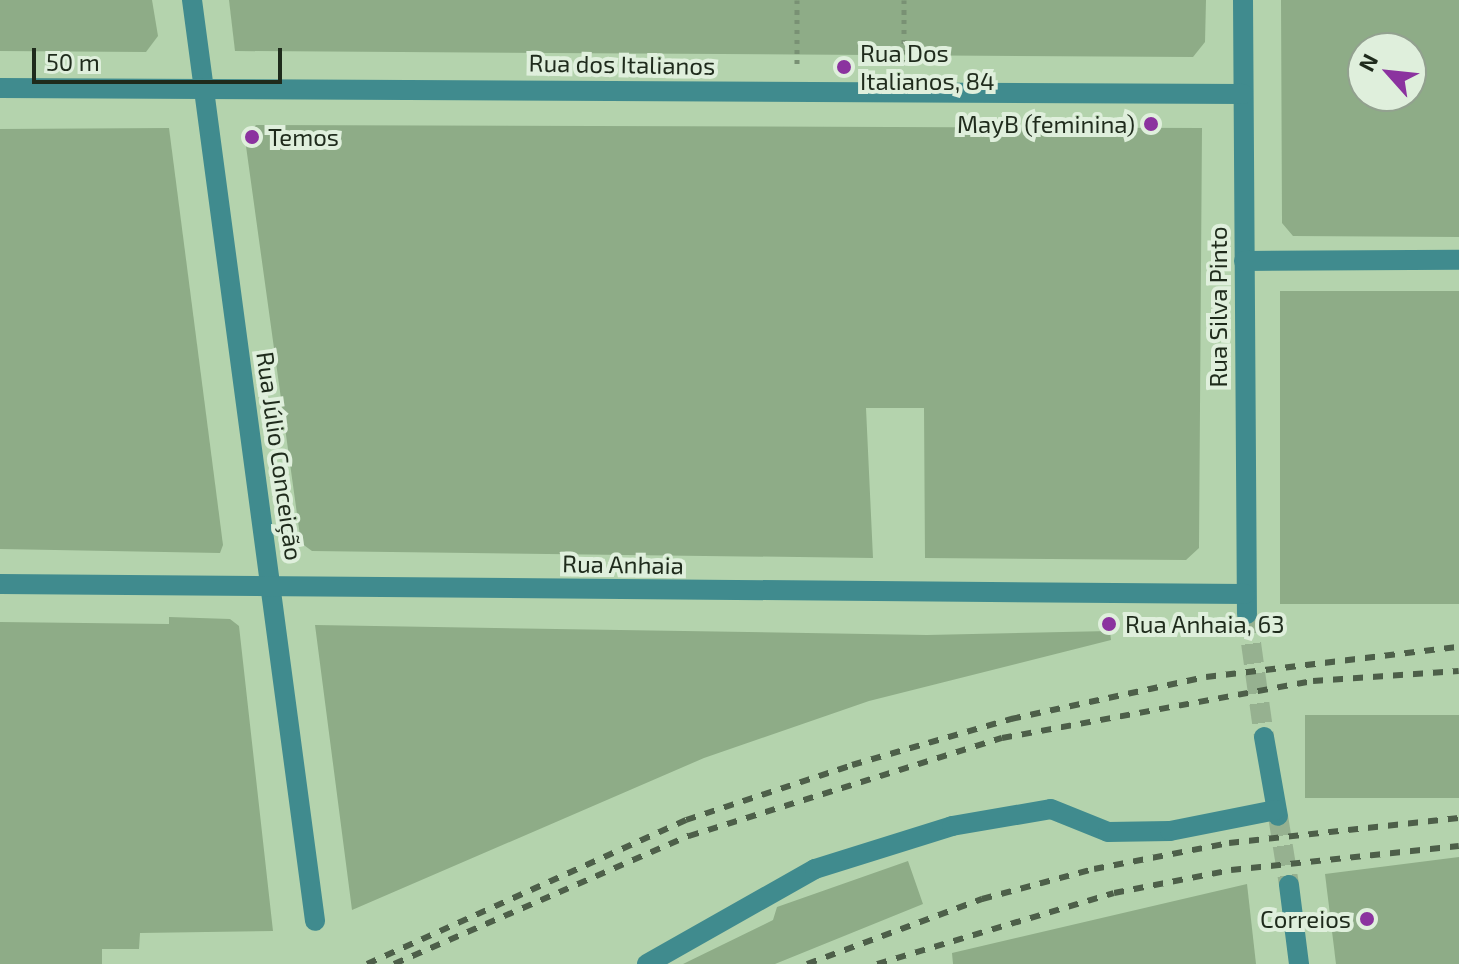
<!DOCTYPE html>
<html>
<head>
<meta charset="utf-8">
<style>
  body { margin:0 }
  #map { position:relative; width:1459px; height:964px; overflow:hidden; background:#b4d3ad; font-family:"Exo 2",sans-serif }
  div>[style] { position:absolute }
  .building>* { inset:0; background:#8eac87; transform-origin:0 0 }
  .minor-tunnel>* { height:20px; margin-top:-10px; transform-origin:0; background:repeating-linear-gradient(90deg,#96b190 0 20px,transparent 0 30px) }
  .path>* { height:5px; margin-top:-2.5px; transform-origin:0; background:repeating-linear-gradient(90deg,#799174 0 4px,transparent 0 10px) }
  .minor>* { height:20px; margin:-10px; padding:0 10px; transform-origin:10px; border-radius:10px; background:#408b8e }
  .rail>* { height:6px; margin-top:-3px; transform-origin:0; background:repeating-linear-gradient(90deg,#4d5f49 0 10px,transparent 0 20px) }
  .dots>* { width:22px; height:22px; translate:-50% -50%; box-sizing:border-box; border:4px solid #dfefdc; border-radius:50% }
  span { translate:-50% -50%; white-space:nowrap; text-align:center; line-height:1.15; -webkit-text-stroke:8px #dfefdc; paint-order:stroke }
  .poi-label { font-size:24px; color:#1f2b1c }
  .left { translate:0 -50%; text-align:left }
  .right { translate:-100% -50%; text-align:right }
  .street-label { font-size:24px; color:#1f2b1c }
  .north { position:absolute; left:1347px; top:32px; width:80px; height:80px; box-sizing:border-box; background:#dfefdc; border:2px solid #92a18f; border-radius:50%; rotate:297deg; font-size:22px; font-weight:700; line-height:32px; text-align:center; color:#1f2b1c }
  .north::after { content:''; display:block; margin:auto; width:28px; height:36px; background:#8b339f; clip-path:polygon(50% 0,100% 100%,50% 72%,0 100%) }
  .scale { position:absolute; left:32px; top:48px; width:250px; height:36px; box-sizing:border-box; border:4px solid #1f2b1c; border-top:0; padding-left:10px; font-size:24px; line-height:28px; white-space:nowrap; color:#1f2b1c; -webkit-text-stroke:6px #dfefdc; paint-order:stroke }
</style>
</head>
<body>
<div id="map">
  <div class="building">
    <i style="clip-path:polygon(0 0,152px 0,158px 36px,146px 52px,0 51px)"></i>
    <i style="clip-path:polygon(229px 0,1206px 0,1205px 42px,1193px 57px,235px 51px)"></i>
    <i style="clip-path:polygon(evenodd,1281px 0,1459px 0,1459px 237px,1293px 236px,1282px 223px,1281px 0,1363px 48px,1411px 48px,1411px 96px,1363px 96px,1363px 48px)"></i>
    <i style="clip-path:polygon(256px 125px,1202px 128px,1199px 548px,1186px 560px,925px 558px,924px 408px,866px 408px,873px 558px,312px 551px,301px 543px,245px 139px)"></i>
    <i style="clip-path:polygon(169px 128px,223px 545px,220px 553px,0 549px,0 129px)"></i>
    <i style="left:1280px;top:291px;width:179px;height:313px"></i>
    <i style="clip-path:polygon(169px 617px,230px 619px,239px 626px,273px 931px,140px 933px,139px 949px,102px 949px,102px 964px,0 964px,0 622px,169px 624px)"></i>
    <i style="clip-path:polygon(315px 625px,927px 635px,1110px 631px,1111px 640px,869px 701px,704px 758px,352px 910px)"></i>
    <i style="left:1459px;top:715px;width:83px;height:154px;rotate:90deg"></i>
    <i style="clip-path:polygon(1459px 857px,1459px 964px,1336px 964px,1325px 874px)"></i>
    <i style="clip-path:polygon(908px 861px,923px 904px,775px 964px,683px 964px,773px 920px,777px 907px)"></i>
    <i style="clip-path:polygon(1247px 884px,1256px 964px,953px 964px,952px 953px)"></i>
  </div>
  <div class="minor-tunnel">
    <i style="left:1247px;top:614px;width:124px;rotate:82.1deg"></i>
    <i style="left:1278px;top:816px;width:70px;rotate:80.9deg"></i>
  </div>
  <div class="path">
    <i style="left:797px;top:0;width:67px;rotate:90deg"></i>
    <i style="left:904px;top:0;width:67px;rotate:90deg"></i>
  </div>
  <div class="minor">
    <i style="left:192px;top:0;width:929px;rotate:82.39deg"></i>
    <i style="left:1243px;top:0;width:614px;rotate:89.63deg"></i>
    <i style="left:0;top:88px;width:1243px;rotate:0.28deg"></i>
    <i style="left:1244px;top:261px;width:215px;rotate:-0.3deg"></i>
    <i style="left:0;top:584px;width:1245px;rotate:0.46deg"></i>
    <i style="left:1264px;top:737px;width:80px;rotate:80deg"></i>
    <i style="left:1289px;top:885px;width:80px;rotate:82.8deg"></i>
    <i style="left:647px;top:964px;width:193px;rotate:-29.5deg"></i>
    <i style="left:815px;top:869px;width:144px;rotate:-17.4deg"></i>
    <i style="left:952px;top:826px;width:100px;rotate:-9.7deg"></i>
    <i style="left:1051px;top:809px;width:61px;rotate:22deg"></i>
    <i style="left:1108px;top:832px;width:62px;rotate:-0.9deg"></i>
    <i style="left:1170px;top:831px;width:108px;rotate:-11.2deg"></i>
  </div>
  <div class="rail">
    <i style="left:367px;top:964px;width:350px;rotate:-24.3deg"></i>
    <i style="left:686px;top:820px;width:175px;rotate:-18.3deg"></i>
    <i style="left:852px;top:765px;width:166px;rotate:-16.1deg"></i>
    <i style="left:1011px;top:719px;width:199px;rotate:-12.2deg"></i>
    <i style="left:1206px;top:677px;width:255px;rotate:-6.8deg"></i>
    <i style="left:394px;top:964px;width:322px;rotate:-23.5deg"></i>
    <i style="left:689px;top:836px;width:328px;rotate:-17.4deg"></i>
    <i style="left:1002px;top:738px;width:316px;rotate:-10.4deg"></i>
    <i style="left:1313px;top:681px;width:146px;rotate:-3.9deg"></i>
    <i style="left:807px;top:964px;width:187px;rotate:-20.4deg"></i>
    <i style="left:982px;top:899px;width:116px;rotate:-15deg"></i>
    <i style="left:1094px;top:869px;width:137px;rotate:-10.9deg"></i>
    <i style="left:1229px;top:843px;width:231px;rotate:-6.2deg"></i>
    <i style="left:877px;top:964px;width:247px;rotate:-16.7deg"></i>
    <i style="left:1114px;top:893px;width:119px;rotate:-11.1deg"></i>
    <i style="left:1231px;top:870px;width:229px;rotate:-6deg"></i>
  </div>
  <div class="dots">
    <i style="left:844px;top:67px;background:#8b339f"></i>
    <i style="left:1151px;top:124px;background:#8b339f"></i>
    <i style="left:252px;top:137px;background:#8b339f"></i>
    <i style="left:1109px;top:624px;background:#8b339f"></i>
    <i style="left:1367px;top:919px;background:#8b339f"></i>
  </div>
  <div class="poi-label">
    <span class="left" style="left:860px;top:67px">Rua Dos<br>Italianos, 84</span>
    <span class="right" style="left:1135px;top:124px">MayB (feminina)</span>
    <span class="left" style="left:268px;top:137px">Temos</span>
    <span class="left" style="left:1125px;top:624px">Rua Anhaia, 63</span>
    <span class="right" style="left:1351px;top:919px">Correios</span>
  </div>
  <div class="street-label">
    <span style="left:622px;top:64px;rotate:1deg">Rua dos Italianos</span>
    <span style="left:1218px;top:307px;rotate:-90deg">Rua Silva Pinto</span>
    <span style="left:280px;top:456px;rotate:82deg">Rua Júlio Conceição</span>
    <span style="left:623px;top:564px;rotate:1deg">Rua Anhaia</span>
  </div>
  <div class="north">N</div>
  <div class="scale">50 m</div>
</div>
</body>
</html>
